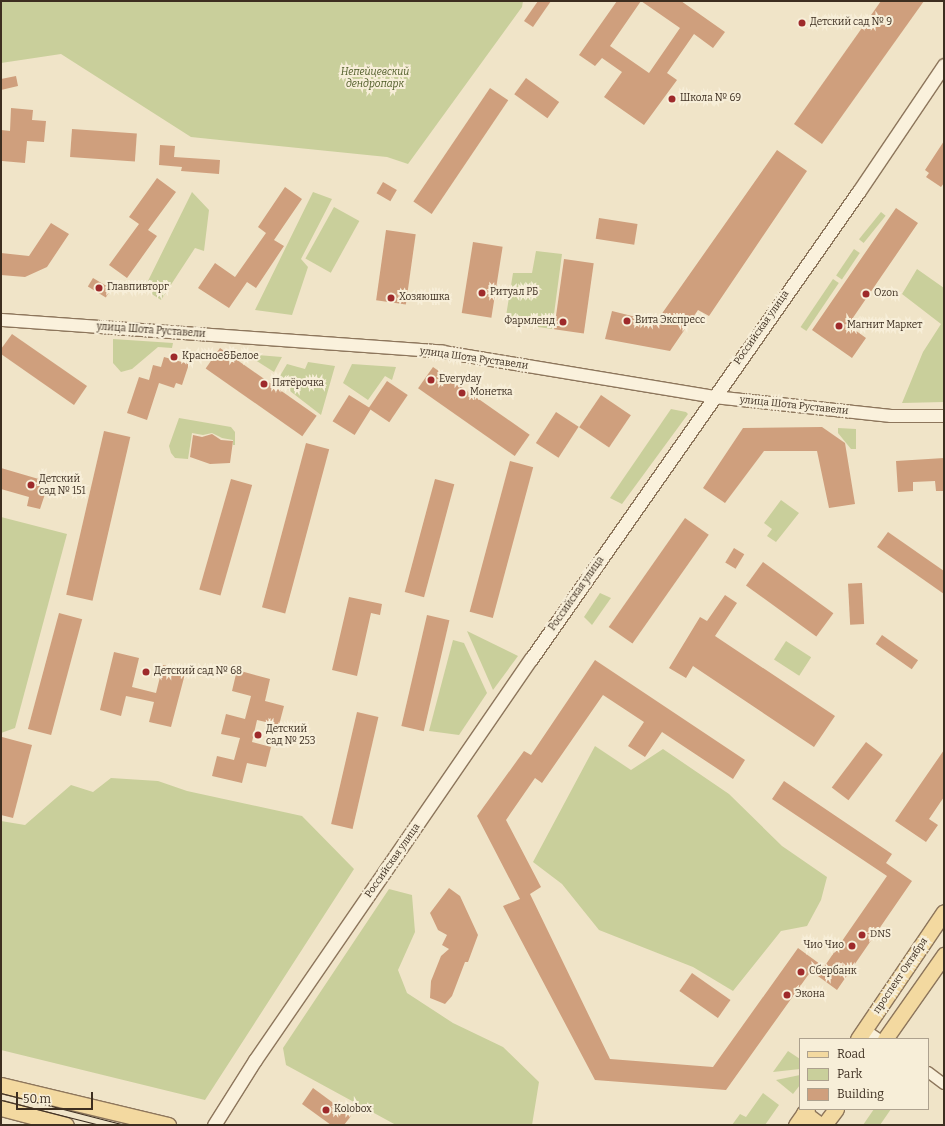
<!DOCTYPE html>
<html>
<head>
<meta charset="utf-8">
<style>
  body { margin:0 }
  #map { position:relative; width:945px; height:1126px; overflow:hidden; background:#f0e4c8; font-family:Bitter,serif }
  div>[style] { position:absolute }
  .green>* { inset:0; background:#c9cf9b; transform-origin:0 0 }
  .building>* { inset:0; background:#cf9f7d; transform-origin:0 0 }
  .roads { filter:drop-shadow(1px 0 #8d765c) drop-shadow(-1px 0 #8d765c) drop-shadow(0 1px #8d765c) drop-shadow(0 -1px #8d765c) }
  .minor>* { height:10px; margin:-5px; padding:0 5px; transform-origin:5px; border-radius:5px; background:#faf1dc }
  .tertiary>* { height:12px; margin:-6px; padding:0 6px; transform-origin:6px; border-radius:6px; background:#faf1dc }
  .secondary>* { height:13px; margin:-6.5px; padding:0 6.5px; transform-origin:6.5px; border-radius:6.5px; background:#faf1dc }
  .primary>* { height:15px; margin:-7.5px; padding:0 7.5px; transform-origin:7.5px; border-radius:7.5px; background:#f3d9a0 }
  .tram>* { height:1px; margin:-0.5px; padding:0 0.5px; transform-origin:0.5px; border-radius:0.5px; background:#3d2e20 }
  .dots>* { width:11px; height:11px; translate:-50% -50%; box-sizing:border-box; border:2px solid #f7eed8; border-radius:50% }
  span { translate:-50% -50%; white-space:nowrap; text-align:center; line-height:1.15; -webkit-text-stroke:4px #f7eed8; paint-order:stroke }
  .poi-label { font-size:10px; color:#3d2e20 }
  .left { translate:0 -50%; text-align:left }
  .right { translate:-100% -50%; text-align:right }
  .park-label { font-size:10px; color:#4d5a26; font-style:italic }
  .street-label { font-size:10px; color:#3d2e20 }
  .frame { position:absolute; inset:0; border:2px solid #3d2e20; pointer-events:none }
  .legend { position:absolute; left:799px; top:1038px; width:130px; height:72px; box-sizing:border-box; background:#f7eed8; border:1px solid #ada18e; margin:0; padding:5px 7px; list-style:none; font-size:12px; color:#3d2e20 }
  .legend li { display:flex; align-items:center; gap:8px; height:20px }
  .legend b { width:20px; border:1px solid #ada18e }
  .scale { position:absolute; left:16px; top:1092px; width:77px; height:18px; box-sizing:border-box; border:2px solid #3d2e20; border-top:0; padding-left:5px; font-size:12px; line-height:14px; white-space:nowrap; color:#3d2e20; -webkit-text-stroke:3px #f7eed8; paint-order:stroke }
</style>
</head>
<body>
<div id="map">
  <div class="green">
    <i style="clip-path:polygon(1px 1px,523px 1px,522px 7px,408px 164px,387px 157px,191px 137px,61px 54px,1px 63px)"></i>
    <i style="clip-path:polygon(192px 192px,209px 210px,204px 251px,195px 248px,161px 300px,144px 289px)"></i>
    <i style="clip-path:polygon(313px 192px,332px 199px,301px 259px,308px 267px,292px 315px,255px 310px)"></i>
    <i style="left:334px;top:207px;width:29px;height:59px;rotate:29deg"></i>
    <i style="left:881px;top:212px;width:6px;height:35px;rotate:39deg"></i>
    <i style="left:854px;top:249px;width:7px;height:32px;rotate:34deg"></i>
    <i style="clip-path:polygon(536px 251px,562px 254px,552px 329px,505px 322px,513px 273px,532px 273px)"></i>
    <i style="clip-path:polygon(917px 269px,944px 288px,944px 402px,902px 403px,923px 352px,941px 324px,902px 294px)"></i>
    <i style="left:833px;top:279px;width:7px;height:58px;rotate:34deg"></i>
    <i style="clip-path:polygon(113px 339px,173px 343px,172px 348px,158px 347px,132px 369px,121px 372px,113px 363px)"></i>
    <i style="clip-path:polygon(246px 354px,282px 357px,274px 372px)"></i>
    <i style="clip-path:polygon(308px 362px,335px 366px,321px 415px,277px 381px,287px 364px,305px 369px)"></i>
    <i style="clip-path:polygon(352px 364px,396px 367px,392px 380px,385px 376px,368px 400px,343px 383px)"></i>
    <i style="clip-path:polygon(671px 409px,686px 412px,688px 414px,622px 504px,610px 498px)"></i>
    <i style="clip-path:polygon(179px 418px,231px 427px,235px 432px,235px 445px,233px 445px,233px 440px,222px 438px,212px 433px,203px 435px,192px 433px,188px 459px,175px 458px,171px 453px,169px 446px)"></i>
    <i style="clip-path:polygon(838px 428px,856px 429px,856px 449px,851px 449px,838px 433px)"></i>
    <i style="clip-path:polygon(781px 500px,799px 513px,776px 542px,767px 536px,772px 529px,764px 523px)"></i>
    <i style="clip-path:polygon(1px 517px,67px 534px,15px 728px,1px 733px)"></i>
    <i style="clip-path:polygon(600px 593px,611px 598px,592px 625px,584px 617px)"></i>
    <i style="clip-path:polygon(467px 631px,518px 656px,493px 690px)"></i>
    <i style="clip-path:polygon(453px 640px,464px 643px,487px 693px,459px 735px,429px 731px)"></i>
    <i style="left:786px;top:641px;width:30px;height:22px;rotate:33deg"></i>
    <i style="clip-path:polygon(595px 746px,631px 770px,663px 749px,729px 794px,782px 846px,827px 877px,821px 900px,807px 926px,781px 931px,733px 991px,693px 967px,599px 930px,562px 884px,533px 862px)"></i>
    <i style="clip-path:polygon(111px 778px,158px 781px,187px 791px,302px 816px,354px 869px,205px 1100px,1px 1050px,1px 821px,25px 825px,71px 785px,93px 792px)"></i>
    <i style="clip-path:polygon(389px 889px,412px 895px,415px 932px,398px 970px,407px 993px,453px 1023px,503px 1047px,539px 1082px,532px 1125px,396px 1125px,286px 1065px,283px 1048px)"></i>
    <i style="clip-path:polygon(788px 1051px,800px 1059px,800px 1069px,773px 1072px)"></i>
    <i style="clip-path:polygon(800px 1075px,800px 1085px,793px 1094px,776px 1080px)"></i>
    <i style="clip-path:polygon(763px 1093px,779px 1105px,765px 1125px,732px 1125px,740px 1114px,746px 1117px)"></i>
    <i style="clip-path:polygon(874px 1109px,891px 1109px,880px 1125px,863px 1125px)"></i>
  </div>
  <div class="building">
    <i style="clip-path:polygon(538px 1px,551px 1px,533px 27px,524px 21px)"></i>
    <i style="clip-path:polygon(evenodd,617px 1px,681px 1px,725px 32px,713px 48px,694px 34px,667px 73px,677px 80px,644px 125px,604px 97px,622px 72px,602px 58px,595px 66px,579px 55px,617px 1px,641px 1px,680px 28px,649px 73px,610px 46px,641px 1px)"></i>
    <i style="clip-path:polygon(881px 1px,924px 1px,822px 144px,794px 124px)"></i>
    <i style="clip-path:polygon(16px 76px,18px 86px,1px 90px,1px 79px)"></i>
    <i style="left:526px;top:78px;width:41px;height:20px;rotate:36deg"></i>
    <i style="left:490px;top:88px;width:22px;height:137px;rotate:34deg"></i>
    <i style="clip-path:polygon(11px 108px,33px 110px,32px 120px,46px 121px,44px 142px,27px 141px,25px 163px,2px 161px,1px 130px,10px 131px)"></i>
    <i style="left:72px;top:129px;width:65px;height:28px;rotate:4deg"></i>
    <i style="clip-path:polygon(944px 141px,944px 183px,941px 187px,926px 177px,929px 173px,925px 170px)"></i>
    <i style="clip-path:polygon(160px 145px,175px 146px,174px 157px,220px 160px,219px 174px,181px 171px,182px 167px,159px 165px)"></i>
    <i style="clip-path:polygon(777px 150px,807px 171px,709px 316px,698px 310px,670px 351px,605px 339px,612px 311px,656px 322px)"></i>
    <i style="clip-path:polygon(157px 178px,176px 192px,148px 230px,157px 236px,127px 278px,109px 265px,139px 224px,129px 217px)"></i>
    <i style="left:383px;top:182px;width:16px;height:13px;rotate:30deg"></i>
    <i style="clip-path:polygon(285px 187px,302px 199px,274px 240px,284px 246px,256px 288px,247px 282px,229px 308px,198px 288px,215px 263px,235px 277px,266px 233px,258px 227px)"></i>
    <i style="clip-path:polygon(896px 208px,918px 223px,848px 325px,866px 338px,852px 358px,812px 330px)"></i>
    <i style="left:599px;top:218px;width:39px;height:21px;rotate:9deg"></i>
    <i style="clip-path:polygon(51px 223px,69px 234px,47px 267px,25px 277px,1px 275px,1px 253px,29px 256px)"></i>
    <i style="left:386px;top:230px;width:30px;height:71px;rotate:8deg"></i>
    <i style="left:473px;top:242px;width:30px;height:72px;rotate:9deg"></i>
    <i style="left:564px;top:259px;width:30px;height:71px;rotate:8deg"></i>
    <i style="left:93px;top:278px;width:21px;height:10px;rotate:31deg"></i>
    <i style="clip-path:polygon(12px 334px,87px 386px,74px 405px,1px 354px,1px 349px)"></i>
    <i style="left:220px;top:348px;width:118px;height:25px;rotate:35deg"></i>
    <i style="clip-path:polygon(164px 357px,189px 364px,182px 385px,176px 383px,174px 388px,159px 383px,147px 420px,127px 413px,139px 377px,149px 380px,153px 365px,161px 367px)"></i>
    <i style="left:433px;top:367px;width:118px;height:26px;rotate:35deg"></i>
    <i style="left:387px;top:381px;width:25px;height:33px;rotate:34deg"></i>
    <i style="left:349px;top:395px;width:26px;height:31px;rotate:32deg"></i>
    <i style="left:601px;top:395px;width:36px;height:39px;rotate:34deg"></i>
    <i style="left:556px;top:412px;width:27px;height:37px;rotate:33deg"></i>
    <i style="clip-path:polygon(822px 427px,845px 443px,855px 504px,829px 508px,817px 451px,764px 451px,725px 503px,703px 488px,743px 428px)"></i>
    <i style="left:104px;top:431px;width:27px;height:168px;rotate:13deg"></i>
    <i style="clip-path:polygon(212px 434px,221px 440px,233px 441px,230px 463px,210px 464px,190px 457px,193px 435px,202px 437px)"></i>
    <i style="left:306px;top:443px;width:24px;height:170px;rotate:15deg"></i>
    <i style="clip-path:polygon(944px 458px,944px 491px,936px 491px,935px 481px,913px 482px,913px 491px,898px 492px,896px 461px)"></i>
    <i style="left:510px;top:461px;width:24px;height:156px;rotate:15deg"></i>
    <i style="clip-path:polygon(1px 468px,42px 480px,38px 492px,45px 494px,40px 509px,27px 506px,29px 497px,1px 489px)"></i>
    <i style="left:231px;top:479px;width:22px;height:115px;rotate:16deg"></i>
    <i style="left:435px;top:479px;width:20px;height:117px;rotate:15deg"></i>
    <i style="left:685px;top:518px;width:29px;height:133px;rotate:35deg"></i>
    <i style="clip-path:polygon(888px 532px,944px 571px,944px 594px,877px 547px)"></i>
    <i style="left:734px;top:548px;width:12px;height:17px;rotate:31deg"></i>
    <i style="left:763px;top:562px;width:87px;height:29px;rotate:36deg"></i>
    <i style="left:862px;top:583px;width:41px;height:14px;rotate:87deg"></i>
    <i style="clip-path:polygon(725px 595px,737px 603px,715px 636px,835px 716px,814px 747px,693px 666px,686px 678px,669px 668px,700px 617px,707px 621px)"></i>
    <i style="clip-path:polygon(349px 597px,382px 604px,380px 615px,371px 613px,357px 676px,332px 670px)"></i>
    <i style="left:59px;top:613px;width:24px;height:120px;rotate:15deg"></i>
    <i style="left:427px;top:615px;width:23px;height:114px;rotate:13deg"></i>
    <i style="left:882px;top:635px;width:44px;height:11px;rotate:35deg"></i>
    <i style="clip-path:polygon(114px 652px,139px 658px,132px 687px,156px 693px,163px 665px,186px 670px,171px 727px,149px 722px,154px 702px,126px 696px,121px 716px,100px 710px)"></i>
    <i style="clip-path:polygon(595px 660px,745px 760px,733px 779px,662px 732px,645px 757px,628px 746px,644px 722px,603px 695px,542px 783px,535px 778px,506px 820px,541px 887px,530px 894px,610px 1059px,713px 1067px,798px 948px,824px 967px,887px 876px,772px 799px,784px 781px,892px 854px,886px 863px,912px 881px,837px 990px,811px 971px,726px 1090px,595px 1080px,503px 906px,520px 899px,477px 816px,524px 751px,531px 755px)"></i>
    <i style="clip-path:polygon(237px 670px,270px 679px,265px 701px,284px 706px,279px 725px,257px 720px,252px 742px,271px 747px,266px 767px,247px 763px,242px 783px,212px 776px,217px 756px,234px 760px,240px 738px,221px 734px,226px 714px,245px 719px,251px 696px,232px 691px)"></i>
    <i style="left:357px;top:712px;width:22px;height:115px;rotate:13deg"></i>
    <i style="clip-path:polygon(2px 737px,32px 745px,13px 818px,1px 815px)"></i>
    <i style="left:866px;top:742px;width:21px;height:57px;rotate:37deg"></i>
    <i style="clip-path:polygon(944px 750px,944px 797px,929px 819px,938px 825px,926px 842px,895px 821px)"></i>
    <i style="clip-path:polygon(449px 888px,460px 896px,478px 935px,468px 962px,465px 962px,452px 996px,445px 1004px,430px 998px,431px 981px,441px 956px,449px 949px,442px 945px,447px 935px,438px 930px,430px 913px)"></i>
    <i style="left:692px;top:973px;width:47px;height:22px;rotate:35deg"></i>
    <i style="clip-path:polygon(313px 1088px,351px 1116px,344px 1125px,331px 1125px,302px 1104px)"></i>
  </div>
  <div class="roads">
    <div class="minor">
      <i style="left:864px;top:1029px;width:18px;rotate:34deg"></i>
      <i style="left:928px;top:1072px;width:20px;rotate:37deg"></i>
    </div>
    <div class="tertiary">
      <i style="left:1px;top:320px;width:443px;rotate:4.1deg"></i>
      <i style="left:443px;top:352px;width:275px;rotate:9.4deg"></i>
      <i style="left:714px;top:397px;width:178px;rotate:6.1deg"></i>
      <i style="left:891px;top:416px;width:53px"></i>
    </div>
    <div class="secondary">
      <i style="left:214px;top:1125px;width:77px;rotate:-57.8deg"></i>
      <i style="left:255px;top:1060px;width:487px;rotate:-55.5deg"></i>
      <i style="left:531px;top:659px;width:571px;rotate:-54.98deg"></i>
      <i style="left:859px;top:191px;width:152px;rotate:-56deg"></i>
    </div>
    <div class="primary">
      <i style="left:858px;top:1039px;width:153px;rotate:-55.9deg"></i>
      <i style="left:885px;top:1039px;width:103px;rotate:-54.9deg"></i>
      <i style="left:1px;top:1085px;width:172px;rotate:13.5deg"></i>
      <i style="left:1px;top:1108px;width:67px;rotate:14.7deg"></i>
      <i style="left:804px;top:1113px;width:20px;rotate:37deg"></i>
      <i style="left:796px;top:1125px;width:19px;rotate:-55deg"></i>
      <i style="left:824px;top:1125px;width:20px;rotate:-53deg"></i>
    </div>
  </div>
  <div class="tram">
    <i style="left:1px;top:1093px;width:128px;rotate:14.5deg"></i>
    <i style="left:1px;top:1100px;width:102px;rotate:14.2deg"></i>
  </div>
  <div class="dots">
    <i style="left:802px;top:23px;background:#9e2a2b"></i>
    <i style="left:672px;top:99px;background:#9e2a2b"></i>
    <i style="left:99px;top:288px;background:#9e2a2b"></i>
    <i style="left:482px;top:293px;background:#9e2a2b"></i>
    <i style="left:866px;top:294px;background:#9e2a2b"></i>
    <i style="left:391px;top:298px;background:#9e2a2b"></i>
    <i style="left:627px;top:321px;background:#9e2a2b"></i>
    <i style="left:563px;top:322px;background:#9e2a2b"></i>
    <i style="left:839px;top:326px;background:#9e2a2b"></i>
    <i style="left:174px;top:357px;background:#9e2a2b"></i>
    <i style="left:431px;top:380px;background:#9e2a2b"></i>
    <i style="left:264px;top:384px;background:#9e2a2b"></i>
    <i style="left:462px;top:393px;background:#9e2a2b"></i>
    <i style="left:31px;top:485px;background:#9e2a2b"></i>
    <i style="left:146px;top:672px;background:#9e2a2b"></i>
    <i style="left:258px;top:735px;background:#9e2a2b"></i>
    <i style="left:862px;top:935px;background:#9e2a2b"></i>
    <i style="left:852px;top:946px;background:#9e2a2b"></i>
    <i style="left:801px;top:972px;background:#9e2a2b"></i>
    <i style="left:787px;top:995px;background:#9e2a2b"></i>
    <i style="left:326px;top:1110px;background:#9e2a2b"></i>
  </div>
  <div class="poi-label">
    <span class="left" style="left:810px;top:23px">Детский сад № 9</span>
    <span class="left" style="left:680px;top:99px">Школа № 69</span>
    <span class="left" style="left:107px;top:288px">Главпивторг</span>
    <span class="left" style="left:490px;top:293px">Ритуал РБ</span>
    <span class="left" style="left:874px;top:294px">Ozon</span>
    <span class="left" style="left:399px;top:298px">Хозяюшка</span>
    <span class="left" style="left:635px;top:321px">Вита Экспресс</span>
    <span class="right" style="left:555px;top:322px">Фармленд</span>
    <span class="left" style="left:847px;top:326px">Магнит Маркет</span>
    <span class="left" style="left:182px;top:357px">Красное&amp;Белое</span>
    <span class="left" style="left:439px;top:380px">Everyday</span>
    <span class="left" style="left:272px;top:384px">Пятёрочка</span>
    <span class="left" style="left:470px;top:393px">Монетка</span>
    <span class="left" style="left:39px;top:485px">Детский<br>сад № 151</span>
    <span class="left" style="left:154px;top:672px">Детский сад № 68</span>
    <span class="left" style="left:266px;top:735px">Детский<br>сад № 253</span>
    <span class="left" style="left:870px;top:935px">DNS</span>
    <span class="right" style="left:844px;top:946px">Чио Чио</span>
    <span class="left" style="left:809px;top:972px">Сбербанк</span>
    <span class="left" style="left:795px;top:995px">Экона</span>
    <span class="left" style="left:334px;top:1110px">Kolobox</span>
  </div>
  <div class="park-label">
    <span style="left:375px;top:78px">Непейцевский<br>дендропарк</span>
  </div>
  <div class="street-label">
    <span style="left:762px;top:328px;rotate:-55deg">Российская улица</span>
    <span style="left:151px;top:331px;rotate:4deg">улица Шота Руставели</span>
    <span style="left:474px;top:359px;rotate:8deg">улица Шота Руставели</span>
    <span style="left:794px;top:406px;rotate:6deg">улица Шота Руставели</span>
    <span style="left:577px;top:594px;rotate:-55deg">Российская улица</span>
    <span style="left:393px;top:861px;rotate:-55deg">Российская улица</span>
    <span style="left:901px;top:976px;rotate:-56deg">проспект Октября</span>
  </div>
  <div class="frame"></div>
  <ul class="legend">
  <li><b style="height:5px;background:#f3d9a0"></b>Road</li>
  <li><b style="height:11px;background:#c9cf9b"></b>Park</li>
  <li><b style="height:11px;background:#cf9f7d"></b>Building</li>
  </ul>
  <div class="scale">50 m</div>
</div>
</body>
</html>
